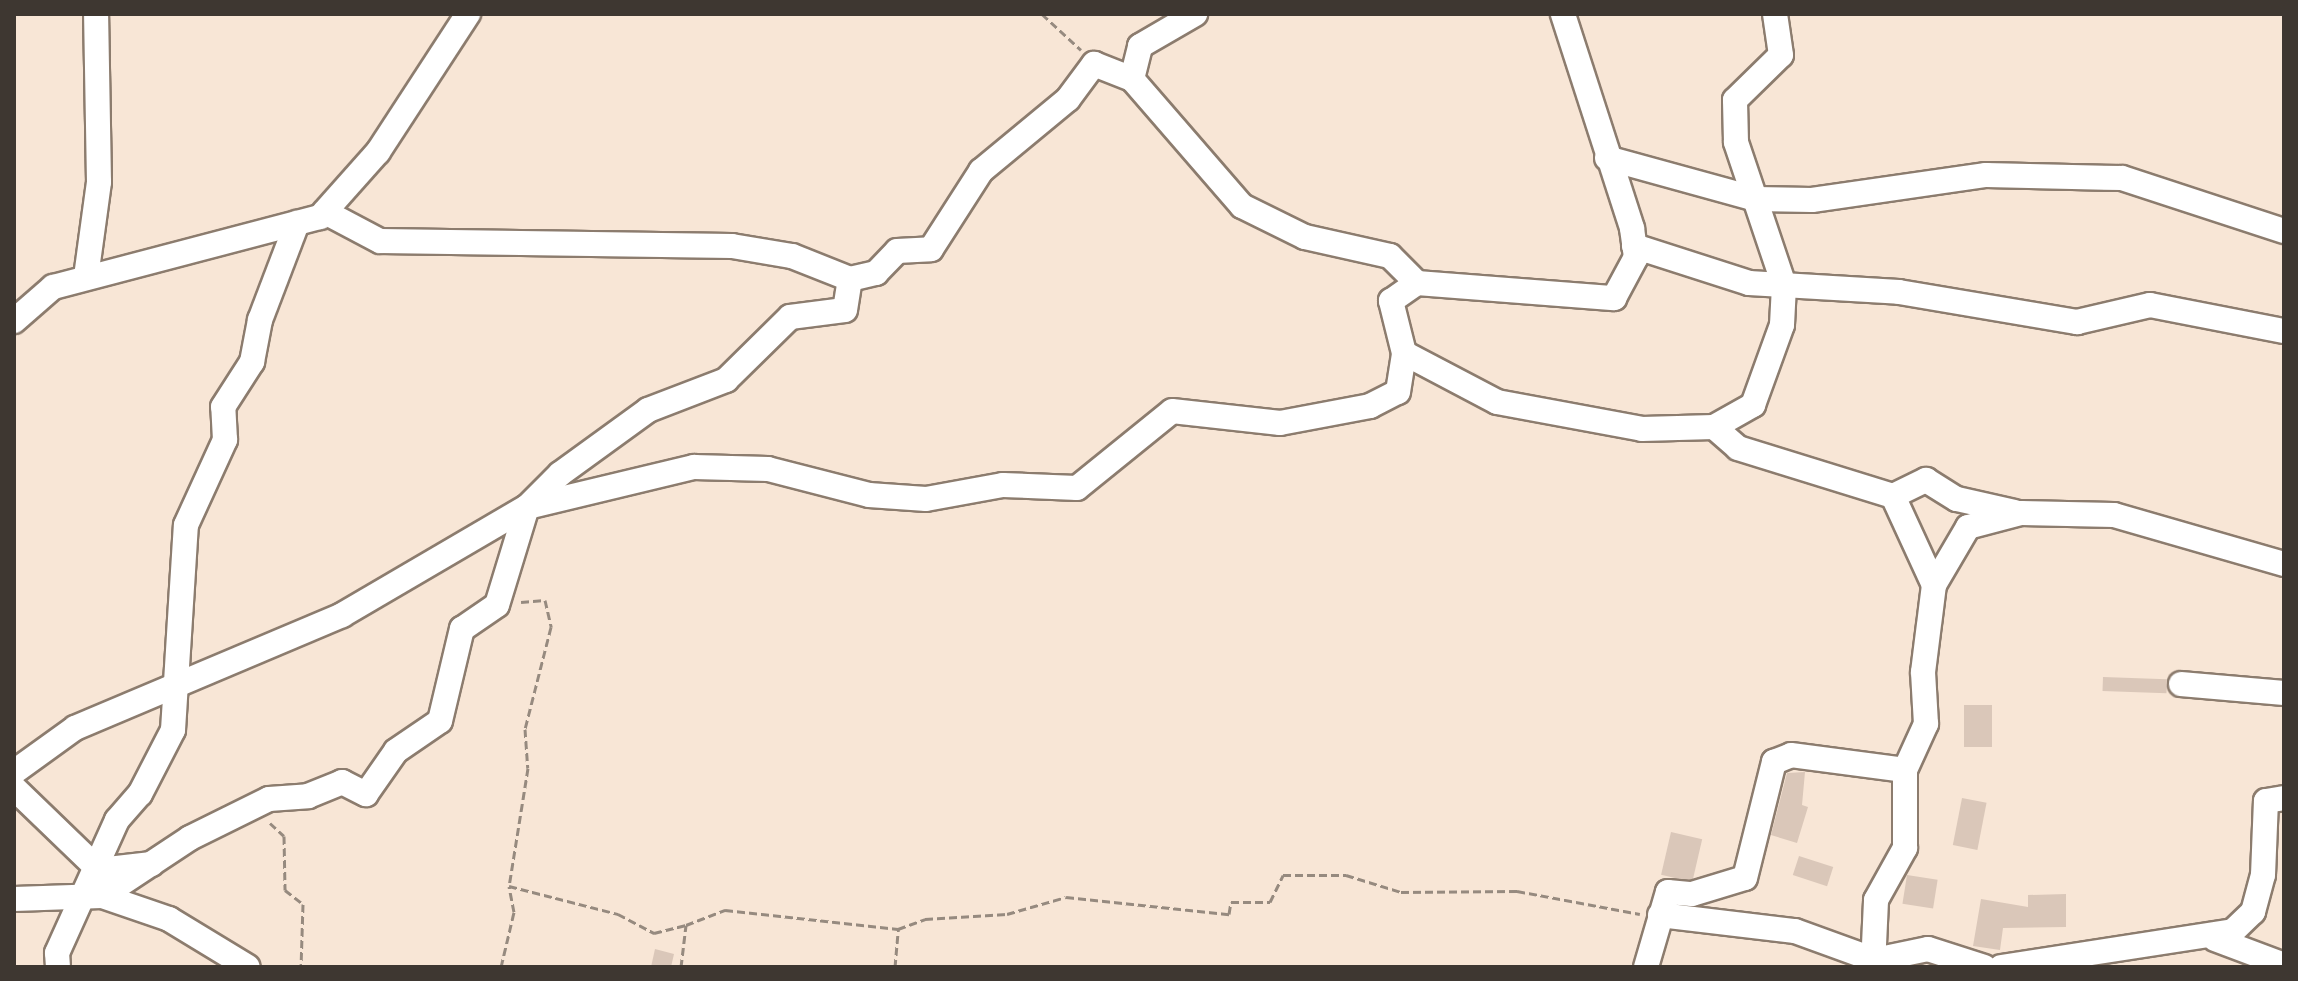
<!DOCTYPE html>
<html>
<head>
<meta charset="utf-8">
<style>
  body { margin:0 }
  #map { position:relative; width:2298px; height:981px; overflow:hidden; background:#f8e6d6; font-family:Roboto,sans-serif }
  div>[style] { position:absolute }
  .building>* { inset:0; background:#dac7b9; transform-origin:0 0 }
  .path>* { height:3px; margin-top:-1.5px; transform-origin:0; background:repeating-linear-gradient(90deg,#968a7f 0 8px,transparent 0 12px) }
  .roads { filter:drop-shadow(2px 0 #8c7c6e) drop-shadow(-2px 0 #8c7c6e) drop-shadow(0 2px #8c7c6e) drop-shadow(0 -2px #8c7c6e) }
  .minor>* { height:24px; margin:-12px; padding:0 12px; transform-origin:12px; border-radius:12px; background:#fff }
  span { translate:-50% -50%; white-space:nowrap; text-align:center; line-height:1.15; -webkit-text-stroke:8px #fcf5ef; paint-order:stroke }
  .frame { position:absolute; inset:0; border:16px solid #3e3731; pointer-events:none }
</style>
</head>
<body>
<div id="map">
  <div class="building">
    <i style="left:2103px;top:677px;width:64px;height:14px;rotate:2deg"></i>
    <i style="left:1964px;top:705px;width:28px;height:42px"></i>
    <i style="clip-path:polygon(1805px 772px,1802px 805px,1808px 807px,1797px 843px,1771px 835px,1787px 773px)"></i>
    <i style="left:1962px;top:798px;width:25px;height:48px;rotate:11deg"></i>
    <i style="left:1671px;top:832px;width:32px;height:44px;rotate:13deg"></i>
    <i style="left:1799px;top:856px;width:36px;height:20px;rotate:18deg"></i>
    <i style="left:1907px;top:875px;width:31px;height:29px;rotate:9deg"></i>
    <i style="clip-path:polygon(2066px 894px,2066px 927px,2003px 928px,2000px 950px,1973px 946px,1981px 899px,2028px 907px,2028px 895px)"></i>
    <i style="clip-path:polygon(655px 949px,674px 954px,671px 967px,651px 967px)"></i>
  </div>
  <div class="path">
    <i style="left:1042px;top:14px;width:53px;rotate:42.7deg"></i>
    <i style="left:521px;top:602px;width:24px;rotate:-5deg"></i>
    <i style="left:545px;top:600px;width:28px;rotate:77deg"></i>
    <i style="left:551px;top:627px;width:105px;rotate:104.3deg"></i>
    <i style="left:525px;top:729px;width:39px;rotate:86deg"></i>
    <i style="left:528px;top:768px;width:120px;rotate:99.1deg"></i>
    <i style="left:509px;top:886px;width:113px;rotate:14.4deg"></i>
    <i style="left:618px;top:914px;width:41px;rotate:27.8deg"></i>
    <i style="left:654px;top:933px;width:33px;rotate:-14deg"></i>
    <i style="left:270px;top:823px;width:19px;rotate:43deg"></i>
    <i style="left:284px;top:836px;width:54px;rotate:88.9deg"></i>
    <i style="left:285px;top:890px;width:23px;rotate:38deg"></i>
    <i style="left:303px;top:904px;width:63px;rotate:91.8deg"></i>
    <i style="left:501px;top:967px;width:57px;rotate:-76.7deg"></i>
    <i style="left:514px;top:912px;width:26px;rotate:-101deg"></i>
    <i style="left:681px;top:967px;width:42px;rotate:-83.2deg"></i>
    <i style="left:686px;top:925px;width:42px;rotate:-21deg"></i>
    <i style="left:725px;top:910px;width:174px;rotate:6.3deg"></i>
    <i style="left:895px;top:967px;width:38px;rotate:-85deg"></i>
    <i style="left:898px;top:929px;width:29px;rotate:-20deg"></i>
    <i style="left:925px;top:919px;width:82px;rotate:-3.5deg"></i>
    <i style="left:1007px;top:914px;width:61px;rotate:-16.1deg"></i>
    <i style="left:1066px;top:897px;width:164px;rotate:6deg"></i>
    <i style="left:1229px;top:914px;width:12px;rotate:-81deg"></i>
    <i style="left:1231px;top:902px;width:39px"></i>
    <i style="left:1270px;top:902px;width:30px;rotate:-64deg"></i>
    <i style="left:1283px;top:875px;width:63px"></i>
    <i style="left:1346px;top:875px;width:58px;rotate:17.2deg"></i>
    <i style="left:1401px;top:892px;width:116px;rotate:-0.5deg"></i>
    <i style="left:1517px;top:891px;width:125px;rotate:10.6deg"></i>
  </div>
  <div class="roads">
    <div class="minor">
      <i style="left:1132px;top:79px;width:34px;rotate:-76deg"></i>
      <i style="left:1140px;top:46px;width:64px;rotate:-30.2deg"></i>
      <i style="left:1607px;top:158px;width:155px;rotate:15.4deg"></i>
      <i style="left:1756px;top:199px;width:56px;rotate:1deg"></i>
      <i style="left:1812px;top:200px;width:176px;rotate:-8.2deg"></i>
      <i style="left:1986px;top:175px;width:136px;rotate:1.3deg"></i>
      <i style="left:2122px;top:178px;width:170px;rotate:18.1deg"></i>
      <i style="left:325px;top:212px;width:62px;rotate:27.8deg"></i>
      <i style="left:380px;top:241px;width:352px;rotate:0.8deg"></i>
      <i style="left:732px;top:246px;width:61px;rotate:9.5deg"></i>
      <i style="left:792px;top:256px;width:62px;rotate:21.6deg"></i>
      <i style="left:1634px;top:246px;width:121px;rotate:17.8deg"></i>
      <i style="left:1749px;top:283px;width:150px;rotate:3.4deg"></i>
      <i style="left:1899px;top:292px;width:181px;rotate:9.6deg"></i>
      <i style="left:2077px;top:322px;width:75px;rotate:-13.1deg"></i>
      <i style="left:2150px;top:305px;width:136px;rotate:11deg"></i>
      <i style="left:86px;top:277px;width:96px;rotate:-82.2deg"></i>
      <i style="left:99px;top:182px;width:168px;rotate:-91deg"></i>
      <i style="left:14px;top:321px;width:52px;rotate:-41.1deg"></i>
      <i style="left:53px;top:287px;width:276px;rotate:-14.7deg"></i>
      <i style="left:320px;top:217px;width:87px;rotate:-48.3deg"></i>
      <i style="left:378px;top:152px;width:165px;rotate:-56.9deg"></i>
      <i style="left:1404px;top:353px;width:105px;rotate:27.8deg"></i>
      <i style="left:1497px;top:402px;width:147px;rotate:10.5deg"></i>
      <i style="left:1642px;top:429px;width:72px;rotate:-1.6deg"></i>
      <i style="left:1714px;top:427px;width:45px;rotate:-29.4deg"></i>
      <i style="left:1753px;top:405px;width:85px;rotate:-70.1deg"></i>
      <i style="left:1782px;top:325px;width:40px;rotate:-87.1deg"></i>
      <i style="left:1784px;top:285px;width:151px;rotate:-108.6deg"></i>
      <i style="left:1736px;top:142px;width:42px;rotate:-91.4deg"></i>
      <i style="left:1735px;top:100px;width:64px;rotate:-44.4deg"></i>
      <i style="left:1781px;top:55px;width:41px;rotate:-98.3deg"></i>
      <i style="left:1714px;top:427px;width:32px;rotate:41deg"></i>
      <i style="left:1738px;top:448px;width:162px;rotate:17.2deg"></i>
      <i style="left:1893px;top:496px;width:98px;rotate:65.3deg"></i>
      <i style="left:1934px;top:585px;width:67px;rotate:-59.6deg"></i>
      <i style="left:1968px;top:527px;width:55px;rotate:-14.8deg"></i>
      <i style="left:2021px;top:513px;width:93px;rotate:1.2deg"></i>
      <i style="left:2114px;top:515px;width:177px;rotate:16.1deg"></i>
      <i style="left:1893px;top:496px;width:37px;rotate:-26deg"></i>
      <i style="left:1926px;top:480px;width:36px;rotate:32deg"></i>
      <i style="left:1957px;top:499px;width:59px;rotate:12.6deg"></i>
      <i style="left:2181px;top:684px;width:103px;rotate:5deg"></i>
      <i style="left:14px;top:772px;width:75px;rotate:-35.8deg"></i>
      <i style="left:75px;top:728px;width:290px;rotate:-22.9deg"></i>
      <i style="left:342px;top:615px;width:214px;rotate:-30.3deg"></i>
      <i style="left:527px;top:507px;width:172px;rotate:-13.5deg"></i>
      <i style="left:694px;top:467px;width:74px;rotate:1.5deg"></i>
      <i style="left:768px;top:469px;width:104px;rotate:14.4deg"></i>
      <i style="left:869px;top:495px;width:57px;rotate:4deg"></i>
      <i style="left:926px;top:499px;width:78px;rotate:-10.3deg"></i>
      <i style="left:1003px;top:485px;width:74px;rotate:2.3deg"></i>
      <i style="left:1077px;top:488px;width:122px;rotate:-39deg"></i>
      <i style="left:1172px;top:411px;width:109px;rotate:6.3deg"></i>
      <i style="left:1280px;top:423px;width:92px;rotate:-10.7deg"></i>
      <i style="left:1370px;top:406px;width:31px;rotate:-27deg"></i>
      <i style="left:1398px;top:392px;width:39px;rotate:-81deg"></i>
      <i style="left:1404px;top:353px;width:54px;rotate:-104deg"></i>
      <i style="left:1391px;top:301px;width:32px;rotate:-35deg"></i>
      <i style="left:1417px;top:283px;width:198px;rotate:4.4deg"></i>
      <i style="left:1614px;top:298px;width:47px;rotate:-61.8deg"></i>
      <i style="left:1636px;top:257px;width:29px;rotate:-98deg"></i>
      <i style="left:1632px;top:228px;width:225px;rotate:-107.9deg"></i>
      <i style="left:14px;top:788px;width:118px;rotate:44deg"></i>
      <i style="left:99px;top:870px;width:53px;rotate:-6.5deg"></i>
      <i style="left:90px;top:891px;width:23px;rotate:-5deg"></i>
      <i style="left:113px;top:889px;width:92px;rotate:-33.5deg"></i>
      <i style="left:190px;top:838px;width:88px;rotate:-26.3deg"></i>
      <i style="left:269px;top:799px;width:39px;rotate:-4deg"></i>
      <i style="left:308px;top:796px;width:37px;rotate:-22deg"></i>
      <i style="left:342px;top:782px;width:27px;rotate:27deg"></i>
      <i style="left:366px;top:794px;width:52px;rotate:-55.1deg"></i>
      <i style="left:396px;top:751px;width:53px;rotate:-34.3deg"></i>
      <i style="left:440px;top:721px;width:95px;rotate:-76.6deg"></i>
      <i style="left:462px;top:629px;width:42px;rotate:-34.4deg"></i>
      <i style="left:497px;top:605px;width:102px;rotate:-73deg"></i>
      <i style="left:527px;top:507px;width:47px;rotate:-45deg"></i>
      <i style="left:560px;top:474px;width:109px;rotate:-36deg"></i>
      <i style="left:648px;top:410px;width:84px;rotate:-21deg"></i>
      <i style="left:726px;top:380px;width:90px;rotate:-44.5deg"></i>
      <i style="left:790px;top:317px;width:55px;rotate:-7.3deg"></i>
      <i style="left:845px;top:310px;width:31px;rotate:-81deg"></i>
      <i style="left:850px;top:279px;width:27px;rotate:-13deg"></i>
      <i style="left:876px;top:273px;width:30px;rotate:-46deg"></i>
      <i style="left:897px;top:251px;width:34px;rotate:-3deg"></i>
      <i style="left:931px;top:249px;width:93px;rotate:-57.3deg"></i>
      <i style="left:981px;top:171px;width:113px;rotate:-39.6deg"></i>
      <i style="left:1068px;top:99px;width:44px;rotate:-53.4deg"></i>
      <i style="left:1094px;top:64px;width:41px;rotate:21.5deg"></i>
      <i style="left:1132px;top:79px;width:168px;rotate:49.1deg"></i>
      <i style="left:1242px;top:206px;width:70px;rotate:26.2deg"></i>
      <i style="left:1305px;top:237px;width:87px;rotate:12.6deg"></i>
      <i style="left:1390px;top:256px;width:38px;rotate:45deg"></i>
      <i style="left:14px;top:899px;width:88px;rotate:-2deg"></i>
      <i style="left:102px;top:896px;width:71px;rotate:18.9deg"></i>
      <i style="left:169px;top:919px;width:92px;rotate:31.3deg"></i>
      <i style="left:1660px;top:915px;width:136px;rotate:6.8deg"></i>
      <i style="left:1795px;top:931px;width:85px;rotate:19.9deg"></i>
      <i style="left:1875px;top:960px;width:54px;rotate:-11.7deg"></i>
      <i style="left:1928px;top:949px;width:59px;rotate:17.8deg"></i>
      <i style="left:2215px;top:939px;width:74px;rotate:20.6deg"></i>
      <i style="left:58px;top:967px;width:14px;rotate:-94deg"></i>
      <i style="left:57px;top:953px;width:146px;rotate:-65.7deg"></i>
      <i style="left:117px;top:820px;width:35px;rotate:-49deg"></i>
      <i style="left:140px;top:794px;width:72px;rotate:-62.7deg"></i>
      <i style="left:173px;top:730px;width:205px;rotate:-86.4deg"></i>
      <i style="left:186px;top:525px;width:94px;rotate:-65.4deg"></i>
      <i style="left:225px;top:440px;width:33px;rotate:-93deg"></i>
      <i style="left:223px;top:407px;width:54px;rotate:-57.2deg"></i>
      <i style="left:252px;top:362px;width:43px;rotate:-79.2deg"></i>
      <i style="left:260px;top:320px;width:104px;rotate:-69.1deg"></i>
      <i style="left:1646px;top:967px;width:78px;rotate:-73.7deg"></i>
      <i style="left:1668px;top:892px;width:24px;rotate:5deg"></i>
      <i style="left:1692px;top:894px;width:55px;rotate:-16.8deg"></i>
      <i style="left:1745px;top:878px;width:120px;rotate:-76deg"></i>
      <i style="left:1774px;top:762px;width:18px;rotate:-22deg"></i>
      <i style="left:1791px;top:755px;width:115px;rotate:7.5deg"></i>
      <i style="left:1873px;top:967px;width:67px;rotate:-87.4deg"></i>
      <i style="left:1876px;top:900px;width:60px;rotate:-60.9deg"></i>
      <i style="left:1905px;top:848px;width:78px;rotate:-90deg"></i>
      <i style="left:1905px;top:770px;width:51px;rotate:-65.5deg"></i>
      <i style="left:1926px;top:724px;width:52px;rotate:-93.3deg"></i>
      <i style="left:1923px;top:672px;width:88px;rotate:-82.8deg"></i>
      <i style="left:2001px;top:967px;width:235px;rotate:-8.8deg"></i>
      <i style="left:2233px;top:931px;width:28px;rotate:-44deg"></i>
      <i style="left:2253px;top:912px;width:38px;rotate:-75deg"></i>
      <i style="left:2263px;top:875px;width:74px;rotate:-87.7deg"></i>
      <i style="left:2266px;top:801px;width:18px;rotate:-9deg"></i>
    </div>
  </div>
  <div class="frame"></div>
</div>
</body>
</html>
